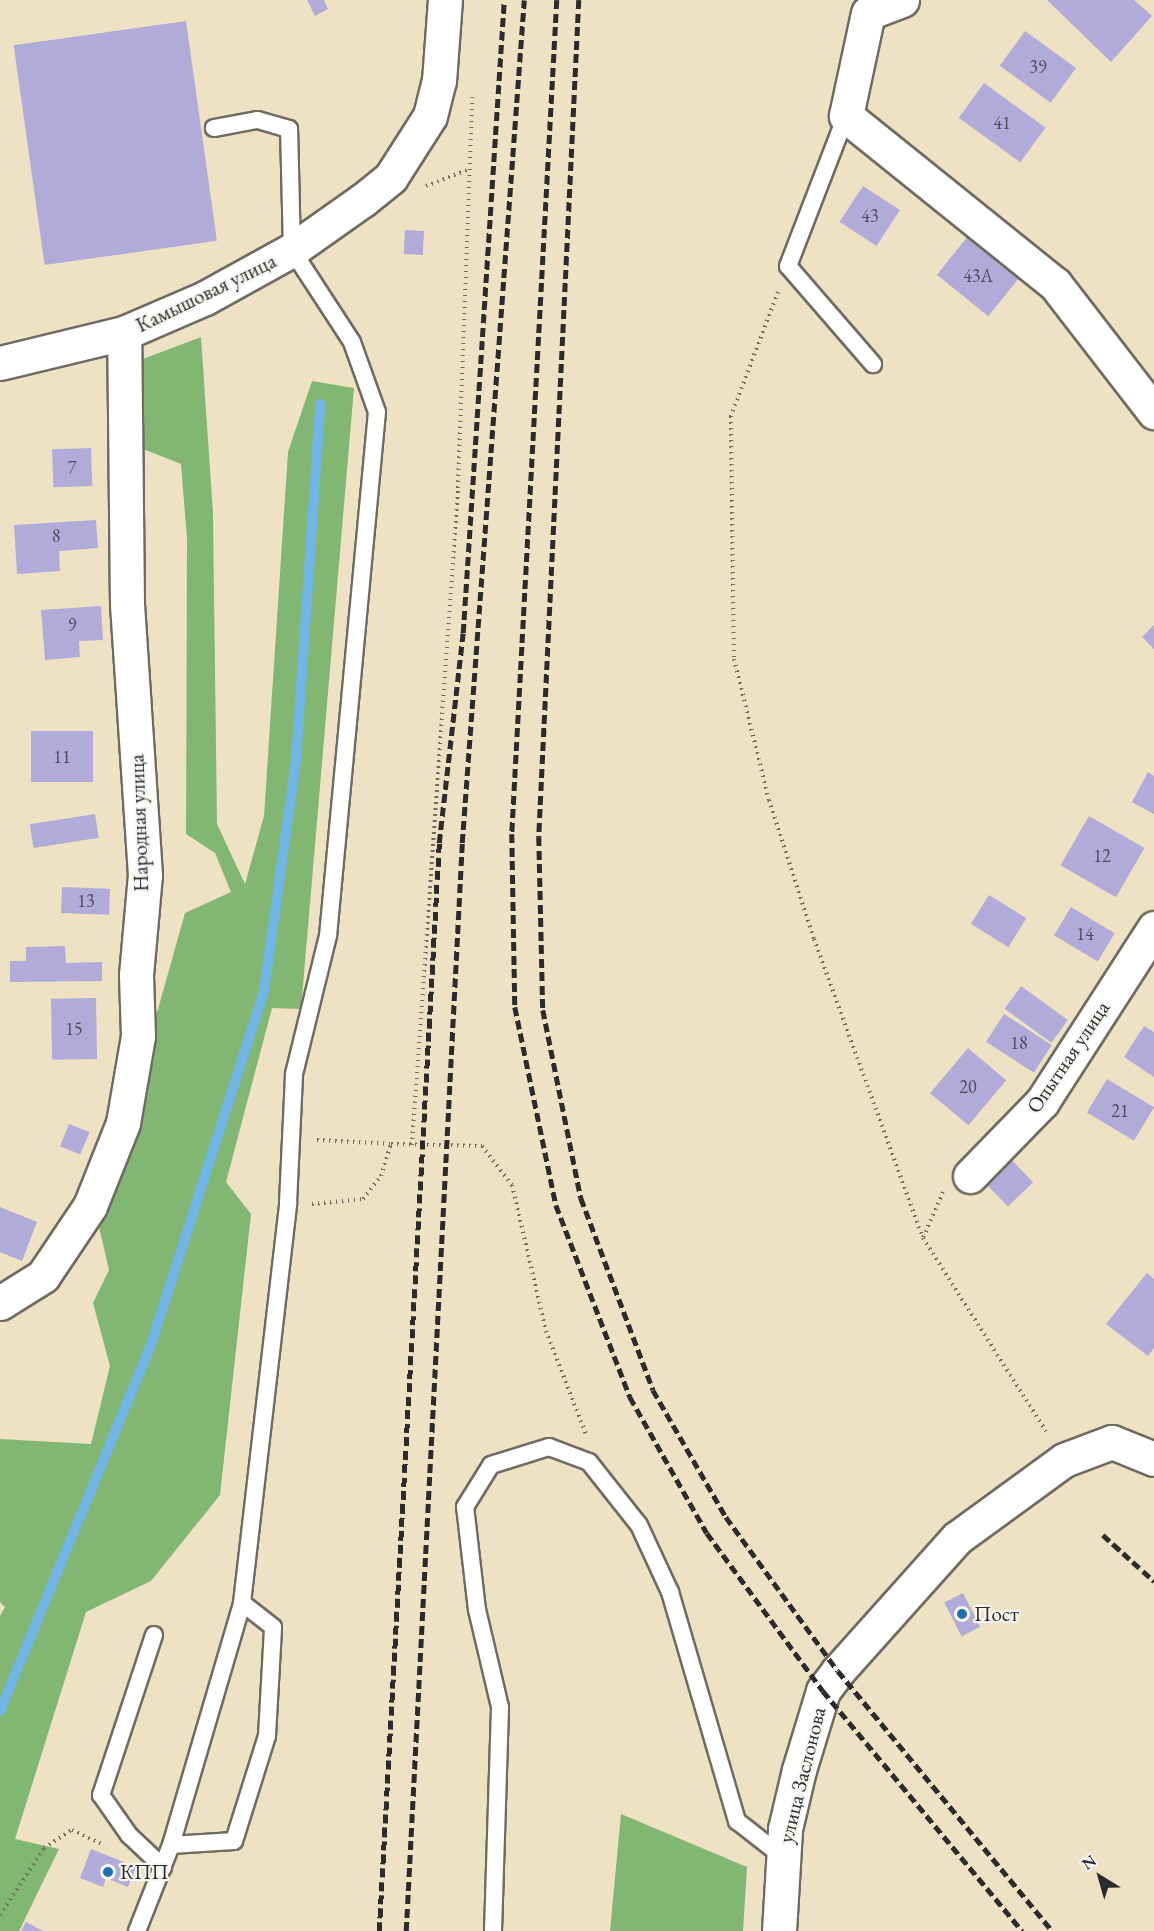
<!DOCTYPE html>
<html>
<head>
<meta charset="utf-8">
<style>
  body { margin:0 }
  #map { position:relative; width:1154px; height:1931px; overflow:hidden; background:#efe1c4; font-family:"EB Garamond",serif }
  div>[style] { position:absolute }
  .forest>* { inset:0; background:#82b773 }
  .stream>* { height:10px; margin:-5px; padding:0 5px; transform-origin:5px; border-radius:5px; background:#71b4e6 }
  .building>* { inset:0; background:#b1abda; transform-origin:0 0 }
  .path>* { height:4px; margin-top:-2px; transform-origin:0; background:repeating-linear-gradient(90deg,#706b61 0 1.5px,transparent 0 6px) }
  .roads { filter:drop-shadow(2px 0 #706b61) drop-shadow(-2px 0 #706b61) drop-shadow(0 2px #706b61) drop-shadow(0 -2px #706b61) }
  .service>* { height:16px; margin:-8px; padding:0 8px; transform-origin:8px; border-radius:8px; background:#fff }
  .minor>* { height:33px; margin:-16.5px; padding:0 16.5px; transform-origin:16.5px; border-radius:16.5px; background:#fff }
  .tertiary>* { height:33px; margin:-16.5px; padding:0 16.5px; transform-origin:16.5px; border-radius:16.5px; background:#fff }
  .secondary>* { height:33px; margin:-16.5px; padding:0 16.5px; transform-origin:16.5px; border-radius:16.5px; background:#fff }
  .rail>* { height:4.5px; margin-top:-2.25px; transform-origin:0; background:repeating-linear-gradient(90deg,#2b2b2b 0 9px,transparent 0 13.5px) }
  .dots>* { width:16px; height:16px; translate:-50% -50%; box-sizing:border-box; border:3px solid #f6f6f2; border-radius:50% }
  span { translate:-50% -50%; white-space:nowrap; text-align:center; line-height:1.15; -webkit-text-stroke:4.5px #f6f6f2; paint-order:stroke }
  .number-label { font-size:18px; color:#4c4b57 }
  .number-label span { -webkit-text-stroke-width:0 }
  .street-label { font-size:21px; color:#2b2b2b }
  .poi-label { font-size:21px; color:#2b2b2b }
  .left { translate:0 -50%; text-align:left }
  .north { position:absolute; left:1070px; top:1847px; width:60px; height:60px; -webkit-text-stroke:4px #f6f6f2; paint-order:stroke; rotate:323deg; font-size:16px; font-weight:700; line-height:24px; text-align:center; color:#2b2b2b }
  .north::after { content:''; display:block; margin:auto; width:21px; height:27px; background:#2b2b2b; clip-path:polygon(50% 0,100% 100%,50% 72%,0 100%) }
</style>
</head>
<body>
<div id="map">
  <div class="forest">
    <i style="clip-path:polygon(201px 337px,213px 513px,217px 824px,245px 884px,264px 816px,288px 452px,312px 381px,354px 388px,301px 1009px,272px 1008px,226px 1182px,251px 1214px,220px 1495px,151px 1581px,86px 1612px,15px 1839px,59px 1849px,19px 1931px,0 1931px,0 1616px,5px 1607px,0 1602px,0 1439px,91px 1444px,110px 1366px,93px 1303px,109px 1270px,98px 1223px,185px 913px,231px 892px,215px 853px,186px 834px,187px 539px,181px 464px,143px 449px,143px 359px)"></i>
    <i style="clip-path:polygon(621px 1814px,747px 1867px,743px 1931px,610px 1931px)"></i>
  </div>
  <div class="stream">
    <i style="left:0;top:1711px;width:396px;rotate:-67.6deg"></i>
    <i style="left:151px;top:1345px;width:372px;rotate:-72.3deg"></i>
    <i style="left:264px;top:991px;width:233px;rotate:-82.1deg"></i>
    <i style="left:296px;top:760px;width:357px;rotate:-86.1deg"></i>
  </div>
  <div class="building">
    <i style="clip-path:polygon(307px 0,324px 0,328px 9px,315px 16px)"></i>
    <i style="clip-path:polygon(1047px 0,1134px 0,1152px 16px,1111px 62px)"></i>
    <i style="left:186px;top:21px;width:222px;height:174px;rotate:82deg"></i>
    <i style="left:1025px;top:31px;width:63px;height:43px;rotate:36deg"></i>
    <i style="left:984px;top:83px;width:76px;height:43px;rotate:36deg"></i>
    <i style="left:863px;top:186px;width:44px;height:43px;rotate:33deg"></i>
    <i style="left:405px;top:230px;width:19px;height:24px;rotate:3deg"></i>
    <i style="left:969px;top:235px;width:66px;height:51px;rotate:39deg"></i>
    <i style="left:91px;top:448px;width:38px;height:39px;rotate:88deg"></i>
    <i style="clip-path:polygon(96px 520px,98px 548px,59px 551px,60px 571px,17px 574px,14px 525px)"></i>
    <i style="clip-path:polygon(101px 606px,103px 640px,79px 641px,80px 657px,45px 660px,41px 610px)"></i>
    <i style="clip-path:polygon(1154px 625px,1154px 649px,1142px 637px)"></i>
    <i style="left:93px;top:731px;width:51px;height:62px;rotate:90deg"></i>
    <i style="clip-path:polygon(1148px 772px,1154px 776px,1154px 814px,1132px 802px)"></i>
    <i style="left:95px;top:814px;width:24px;height:66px;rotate:81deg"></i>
    <i style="left:1089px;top:816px;width:64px;height:57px;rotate:30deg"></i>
    <i style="left:62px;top:887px;width:48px;height:26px;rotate:2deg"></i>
    <i style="left:989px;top:895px;width:44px;height:34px;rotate:32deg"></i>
    <i style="left:1071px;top:907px;width:51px;height:33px;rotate:31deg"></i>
    <i style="clip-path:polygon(65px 946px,66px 963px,102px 962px,102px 981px,10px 982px,10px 961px,26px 961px,26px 947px)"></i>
    <i style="left:1021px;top:986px;width:58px;height:28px;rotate:36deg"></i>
    <i style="left:96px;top:998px;width:61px;height:45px;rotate:89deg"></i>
    <i style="left:1004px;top:1014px;width:57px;height:33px;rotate:33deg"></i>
    <i style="clip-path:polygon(1144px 1026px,1154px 1032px,1154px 1077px,1124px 1057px)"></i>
    <i style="left:968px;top:1048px;width:50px;height:59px;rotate:40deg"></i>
    <i style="left:1107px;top:1079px;width:55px;height:39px;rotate:31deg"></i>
    <i style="left:69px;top:1124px;width:22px;height:24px;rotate:22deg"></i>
    <i style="left:1004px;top:1152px;width:42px;height:35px;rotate:46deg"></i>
    <i style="clip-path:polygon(0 1207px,37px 1222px,22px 1261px,0 1252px)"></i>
    <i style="clip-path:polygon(1147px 1273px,1154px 1279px,1154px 1348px,1148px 1356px,1106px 1324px)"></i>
    <i style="left:963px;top:1593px;width:38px;height:21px;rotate:63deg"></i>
    <i style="clip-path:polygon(91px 1849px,136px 1867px,128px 1887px,106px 1878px,103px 1887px,80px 1878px)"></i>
    <i style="clip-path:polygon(26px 1922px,43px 1931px,21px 1931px)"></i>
  </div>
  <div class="path">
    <i style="left:426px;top:186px;width:44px;rotate:-21.3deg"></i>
    <i style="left:778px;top:292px;width:133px;rotate:110.8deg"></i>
    <i style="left:731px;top:416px;width:243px;rotate:89.3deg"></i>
    <i style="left:734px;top:659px;width:145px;rotate:76.1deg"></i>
    <i style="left:769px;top:800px;width:146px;rotate:72.1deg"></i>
    <i style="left:814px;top:939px;width:318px;rotate:70deg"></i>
    <i style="left:317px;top:1140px;width:74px;rotate:3.1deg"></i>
    <i style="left:412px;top:1145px;width:659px;rotate:-85.99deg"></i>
    <i style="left:458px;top:488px;width:391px;rotate:-87.9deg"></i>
    <i style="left:943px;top:1192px;width:50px;rotate:113.5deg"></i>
    <i style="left:923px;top:1238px;width:229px;rotate:57.5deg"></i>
    <i style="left:312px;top:1204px;width:51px;rotate:-5.6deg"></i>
    <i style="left:363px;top:1199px;width:29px;rotate:-52deg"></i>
    <i style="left:381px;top:1176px;width:34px;rotate:-73deg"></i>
    <i style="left:391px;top:1144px;width:91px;rotate:1.3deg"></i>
    <i style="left:482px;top:1146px;width:49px;rotate:52.4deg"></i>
    <i style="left:512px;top:1185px;width:150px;rotate:76.9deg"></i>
    <i style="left:546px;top:1331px;width:110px;rotate:68.8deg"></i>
    <i style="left:0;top:1915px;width:80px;rotate:-56.7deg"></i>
    <i style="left:44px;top:1848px;width:33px;rotate:-33deg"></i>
    <i style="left:72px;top:1830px;width:33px;rotate:25deg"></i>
  </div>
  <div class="roads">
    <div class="service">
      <i style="left:846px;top:116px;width:161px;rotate:111.1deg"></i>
      <i style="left:788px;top:266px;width:130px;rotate:49.1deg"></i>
      <i style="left:154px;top:1635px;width:169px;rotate:108.3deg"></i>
      <i style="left:101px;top:1795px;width:49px;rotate:55deg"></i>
      <i style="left:129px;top:1835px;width:47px;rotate:43.3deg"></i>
      <i style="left:171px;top:1845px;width:63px;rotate:-3.6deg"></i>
      <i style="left:234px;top:1841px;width:110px;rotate:-72.6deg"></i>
      <i style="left:267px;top:1736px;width:109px;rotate:-86.8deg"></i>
      <i style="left:273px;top:1627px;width:39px;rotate:-142deg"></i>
      <i style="left:137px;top:1931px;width:92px;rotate:-68.4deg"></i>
      <i style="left:171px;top:1845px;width:252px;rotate:-73.6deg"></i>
      <i style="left:242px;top:1603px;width:403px;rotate:-83.4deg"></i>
      <i style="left:288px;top:1203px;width:129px;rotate:-87.3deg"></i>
      <i style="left:294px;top:1074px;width:142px;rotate:-76.2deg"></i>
      <i style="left:328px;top:936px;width:526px;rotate:-84.66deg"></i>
      <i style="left:377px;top:412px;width:74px;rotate:-109.7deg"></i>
      <i style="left:352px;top:342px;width:110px;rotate:-123.1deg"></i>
      <i style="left:292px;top:250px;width:121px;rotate:-91.4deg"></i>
      <i style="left:289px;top:129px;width:33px;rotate:-164deg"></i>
      <i style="left:257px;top:120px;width:44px;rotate:169.5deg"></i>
      <i style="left:493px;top:1931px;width:224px;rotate:-88.2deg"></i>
      <i style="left:500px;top:1707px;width:100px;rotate:-103.3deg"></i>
      <i style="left:477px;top:1610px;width:104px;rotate:-96.6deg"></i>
      <i style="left:465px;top:1507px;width:49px;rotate:-58.2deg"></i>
      <i style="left:491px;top:1465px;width:61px;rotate:-17.2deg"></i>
      <i style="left:549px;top:1447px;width:43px;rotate:20.6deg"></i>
      <i style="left:589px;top:1462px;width:80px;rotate:51.6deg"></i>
      <i style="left:639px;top:1525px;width:74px;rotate:65.2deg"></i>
      <i style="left:670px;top:1592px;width:239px;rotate:73.7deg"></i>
      <i style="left:737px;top:1821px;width:58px;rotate:38deg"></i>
    </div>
    <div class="minor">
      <i style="left:902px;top:0;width:36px;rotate:159deg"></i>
      <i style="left:868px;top:13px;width:105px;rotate:102.1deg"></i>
      <i style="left:846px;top:116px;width:268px;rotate:38.8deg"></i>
      <i style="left:1055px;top:284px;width:162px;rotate:52.3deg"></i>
      <i style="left:970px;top:1176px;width:103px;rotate:-45.8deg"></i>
      <i style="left:1042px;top:1102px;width:207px;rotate:-57.2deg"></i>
      <i style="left:0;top:1303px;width:51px;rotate:-32.1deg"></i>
      <i style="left:43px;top:1276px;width:84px;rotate:-56.1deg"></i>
      <i style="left:90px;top:1206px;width:89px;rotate:-68.3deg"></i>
      <i style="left:123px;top:1123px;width:88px;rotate:-80.2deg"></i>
      <i style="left:138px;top:1036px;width:61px;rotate:-91.9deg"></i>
      <i style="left:136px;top:975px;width:100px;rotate:-84.9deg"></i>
      <i style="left:145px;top:875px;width:272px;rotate:-93.8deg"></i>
      <i style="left:127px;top:604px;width:271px;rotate:-90.6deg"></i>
    </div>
    <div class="tertiary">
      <i style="left:779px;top:1931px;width:102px;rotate:-86.6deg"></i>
      <i style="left:785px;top:1829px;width:61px;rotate:-76.7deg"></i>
      <i style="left:799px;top:1770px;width:83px;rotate:-73.1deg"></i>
      <i style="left:823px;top:1691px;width:25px;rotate:-53deg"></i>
      <i style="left:838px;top:1671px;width:178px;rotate:-48.2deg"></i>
      <i style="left:957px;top:1538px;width:132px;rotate:-36.1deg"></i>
      <i style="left:1064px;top:1460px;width:51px;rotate:-20.6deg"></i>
      <i style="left:1112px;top:1442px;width:45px;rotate:22deg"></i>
    </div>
    <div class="secondary">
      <i style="left:0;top:363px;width:128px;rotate:-13.6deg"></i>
      <i style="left:124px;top:333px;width:88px;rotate:-23.4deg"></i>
      <i style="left:205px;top:298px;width:99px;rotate:-28.9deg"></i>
      <i style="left:292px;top:250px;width:87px;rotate:-35.2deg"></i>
      <i style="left:363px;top:200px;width:36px;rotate:-39deg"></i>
      <i style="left:391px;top:177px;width:72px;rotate:-57.4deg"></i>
      <i style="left:430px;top:116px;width:36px;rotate:-76deg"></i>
      <i style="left:439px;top:81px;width:81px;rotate:-85.8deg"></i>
    </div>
  </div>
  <div class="rail">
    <i style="left:557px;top:0;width:835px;rotate:93.09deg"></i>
    <i style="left:512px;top:834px;width:173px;rotate:89deg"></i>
    <i style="left:515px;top:1007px;width:202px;rotate:78.3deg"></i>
    <i style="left:556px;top:1205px;width:206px;rotate:68.9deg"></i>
    <i style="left:630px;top:1397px;width:156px;rotate:60.5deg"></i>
    <i style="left:707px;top:1533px;width:196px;rotate:53.7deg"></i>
    <i style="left:823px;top:1691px;width:312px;rotate:50.3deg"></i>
    <i style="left:579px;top:0;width:838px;rotate:92.74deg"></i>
    <i style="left:539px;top:837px;width:173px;rotate:88.7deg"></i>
    <i style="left:543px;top:1010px;width:192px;rotate:78.6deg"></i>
    <i style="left:581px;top:1198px;width:205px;rotate:69.4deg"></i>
    <i style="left:653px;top:1390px;width:146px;rotate:60.1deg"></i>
    <i style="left:726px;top:1517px;width:190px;rotate:54deg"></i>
    <i style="left:838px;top:1671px;width:337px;rotate:50.5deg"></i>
    <i style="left:1103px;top:1535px;width:69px;rotate:42deg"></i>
    <i style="left:379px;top:1931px;width:1090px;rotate:-86.84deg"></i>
    <i style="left:439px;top:843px;width:211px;rotate:-83.5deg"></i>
    <i style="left:463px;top:633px;width:634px;rotate:-86.29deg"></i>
    <i style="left:406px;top:1931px;width:1089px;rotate:-87.05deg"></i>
    <i style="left:462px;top:843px;width:845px;rotate:-85.79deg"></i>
  </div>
  <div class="dots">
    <i style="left:962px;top:1614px;background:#1f6fb2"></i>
    <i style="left:108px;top:1872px;background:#1f6fb2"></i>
  </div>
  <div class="number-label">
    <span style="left:1038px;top:67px">39</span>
    <span style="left:1002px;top:123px">41</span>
    <span style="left:870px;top:216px">43</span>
    <span style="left:978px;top:276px">43А</span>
    <span style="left:72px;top:468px">7</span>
    <span style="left:56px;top:536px">8</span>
    <span style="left:72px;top:625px">9</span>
    <span style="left:62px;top:757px">11</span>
    <span style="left:1102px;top:856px">12</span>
    <span style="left:86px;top:901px">13</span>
    <span style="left:1085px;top:934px">14</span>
    <span style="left:74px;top:1029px">15</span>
    <span style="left:1019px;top:1043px">18</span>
    <span style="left:968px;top:1087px">20</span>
    <span style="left:1120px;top:1111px">21</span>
  </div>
  <div class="street-label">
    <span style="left:206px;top:293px;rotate:-26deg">Камышовая улица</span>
    <span style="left:139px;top:823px;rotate:-92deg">Народная улица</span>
    <span style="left:1068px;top:1057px;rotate:-56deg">Опытная улица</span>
    <span style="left:802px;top:1775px;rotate:-76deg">улица Заслонова</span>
  </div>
  <div class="poi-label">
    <span class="left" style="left:974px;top:1614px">Пост</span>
    <span class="left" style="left:120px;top:1872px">КПП</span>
  </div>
  <div class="north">N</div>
</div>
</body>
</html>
